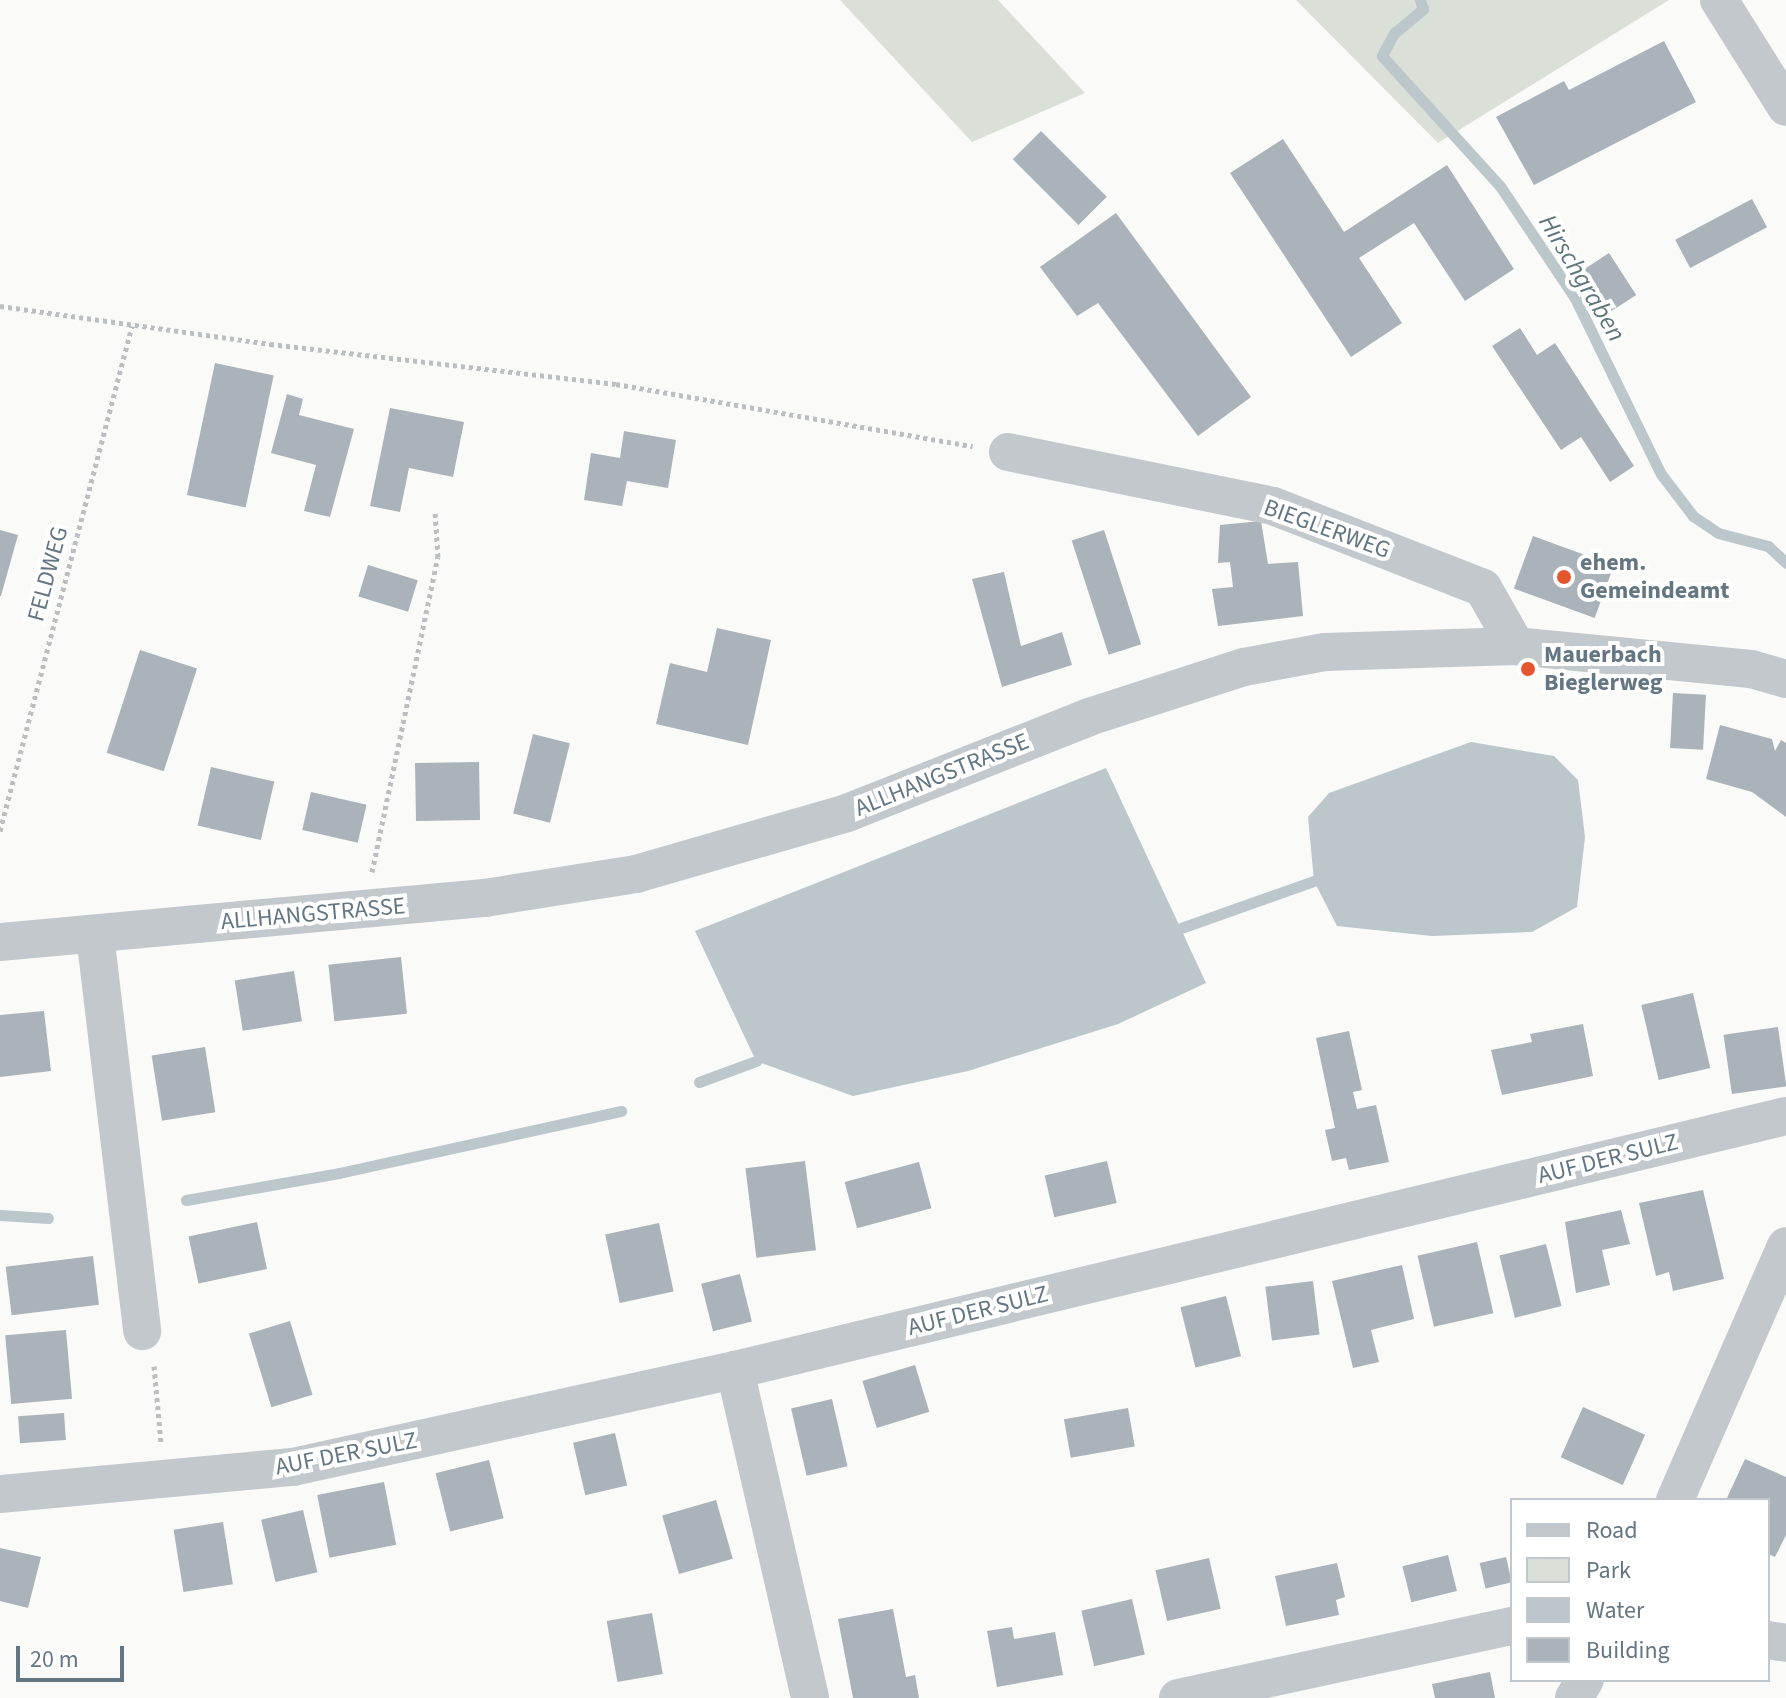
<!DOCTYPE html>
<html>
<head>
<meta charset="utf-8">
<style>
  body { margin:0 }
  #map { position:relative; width:1786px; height:1698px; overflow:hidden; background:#fafaf8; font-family:"Source Sans 3",sans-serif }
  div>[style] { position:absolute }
  .green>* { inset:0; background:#dadfd7 }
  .water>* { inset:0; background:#bbc7cb }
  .stream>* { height:11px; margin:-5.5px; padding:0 5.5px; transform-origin:5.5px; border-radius:5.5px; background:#bbc7cb }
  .building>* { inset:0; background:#aab3b9; transform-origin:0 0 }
  .path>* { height:5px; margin-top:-2.5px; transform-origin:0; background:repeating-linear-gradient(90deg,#bbbfc2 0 4px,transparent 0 8px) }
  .minor>* { height:38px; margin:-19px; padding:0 19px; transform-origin:19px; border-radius:19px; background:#c3c8cc }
  .dots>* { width:22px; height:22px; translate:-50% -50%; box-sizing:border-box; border:4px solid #fff; border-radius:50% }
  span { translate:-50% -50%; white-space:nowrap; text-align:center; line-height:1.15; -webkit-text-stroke:8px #fff; paint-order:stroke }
  .street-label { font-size:24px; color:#657683 }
  .poi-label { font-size:24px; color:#657683; font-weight:700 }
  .left { translate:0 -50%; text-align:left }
  .water-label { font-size:26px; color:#60757c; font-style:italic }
  .legend { position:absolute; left:1510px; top:1498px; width:260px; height:184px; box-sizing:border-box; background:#fff; border:2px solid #c1c8cd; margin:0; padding:10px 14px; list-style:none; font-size:24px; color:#657683 }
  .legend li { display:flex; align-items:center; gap:16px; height:40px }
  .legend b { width:40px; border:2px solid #c1c8cd }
  .scale { position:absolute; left:16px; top:1646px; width:108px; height:36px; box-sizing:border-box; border:4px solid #657683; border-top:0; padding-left:10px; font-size:24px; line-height:28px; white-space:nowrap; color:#657683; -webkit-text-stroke:6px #fff; paint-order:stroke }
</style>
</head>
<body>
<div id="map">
  <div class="green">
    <i style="clip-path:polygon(840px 0,998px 0,1085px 93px,972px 142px)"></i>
    <i style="clip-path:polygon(1296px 0,1669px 0,1438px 143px)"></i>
  </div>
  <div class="water">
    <i style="clip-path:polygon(1471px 742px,1554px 756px,1578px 780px,1585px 837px,1577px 907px,1532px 932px,1432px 936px,1337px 926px,1314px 881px,1308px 817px,1329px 793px)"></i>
    <i style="clip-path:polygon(1106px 768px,1206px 983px,1118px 1024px,968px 1071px,853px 1096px,756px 1061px,695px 931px)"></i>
  </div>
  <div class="stream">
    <i style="left:1420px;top:0;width:9px;rotate:72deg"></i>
    <i style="left:1423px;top:9px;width:38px;rotate:140deg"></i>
    <i style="left:1394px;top:33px;width:26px;rotate:118deg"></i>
    <i style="left:1382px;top:56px;width:176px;rotate:47.8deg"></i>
    <i style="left:1500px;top:186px;width:135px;rotate:56.2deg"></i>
    <i style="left:1575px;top:298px;width:196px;rotate:64deg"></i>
    <i style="left:1661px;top:474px;width:53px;rotate:52.7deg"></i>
    <i style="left:1693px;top:516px;width:30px;rotate:34deg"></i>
    <i style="left:1718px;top:533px;width:52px;rotate:14.6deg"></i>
    <i style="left:1768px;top:546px;width:25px;rotate:43deg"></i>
    <i style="left:1181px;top:928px;width:141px;rotate:-19.5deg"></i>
    <i style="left:699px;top:1082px;width:61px;rotate:-20.2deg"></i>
    <i style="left:186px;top:1200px;width:155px;rotate:-10deg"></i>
    <i style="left:339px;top:1173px;width:289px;rotate:-12.4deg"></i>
    <i style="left:0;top:1215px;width:48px;rotate:3.6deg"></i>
  </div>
  <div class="building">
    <i style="clip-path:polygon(1664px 41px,1696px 102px,1534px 185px,1496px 117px,1564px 81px,1569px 90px)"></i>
    <i style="left:1041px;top:131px;width:93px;height:40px;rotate:45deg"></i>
    <i style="clip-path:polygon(1283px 139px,1344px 232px,1447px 165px,1514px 269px,1465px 301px,1414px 223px,1359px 258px,1402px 323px,1351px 357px,1230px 173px)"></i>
    <i style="left:1752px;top:199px;width:32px;height:87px;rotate:62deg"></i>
    <i style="clip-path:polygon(1116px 213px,1251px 397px,1198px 436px,1098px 303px,1077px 316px,1040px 267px)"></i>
    <i style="left:1609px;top:253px;width:50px;height:31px;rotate:57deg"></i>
    <i style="clip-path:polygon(1520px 328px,1537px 355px,1555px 343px,1634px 466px,1610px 482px,1581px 437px,1561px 450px,1492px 346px)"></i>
    <i style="left:215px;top:363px;width:60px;height:135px;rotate:12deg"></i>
    <i style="clip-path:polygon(287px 394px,303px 399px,299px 415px,354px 429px,330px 517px,304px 511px,316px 465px,271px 453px)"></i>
    <i style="clip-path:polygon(390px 408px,464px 422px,453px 477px,409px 468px,400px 512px,370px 506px)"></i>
    <i style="clip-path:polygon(624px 431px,676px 440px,668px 488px,627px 481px,622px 506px,584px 500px,591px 453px,620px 458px)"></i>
    <i style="clip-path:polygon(1261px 521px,1268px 564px,1298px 562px,1303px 616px,1218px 626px,1212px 589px,1233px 587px,1230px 562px,1218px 563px,1220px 525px)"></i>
    <i style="clip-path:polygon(0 530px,18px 535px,1px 596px,0 596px)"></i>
    <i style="left:1104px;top:530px;width:120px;height:34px;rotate:72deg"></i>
    <i style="left:1533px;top:536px;width:86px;height:56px;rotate:20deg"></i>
    <i style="left:368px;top:565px;width:52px;height:33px;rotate:17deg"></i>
    <i style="clip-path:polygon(1004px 572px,1021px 646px,1062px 632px,1072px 665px,1002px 687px,972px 579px)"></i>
    <i style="clip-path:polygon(717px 628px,771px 640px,748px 745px,656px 724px,670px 663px,707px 672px)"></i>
    <i style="left:140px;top:650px;width:60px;height:108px;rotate:18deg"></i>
    <i style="left:1673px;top:693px;width:33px;height:55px;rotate:3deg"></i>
    <i style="clip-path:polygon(1720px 725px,1772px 739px,1775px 751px,1781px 740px,1786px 743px,1786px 817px,1752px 792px,1706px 779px)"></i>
    <i style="left:533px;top:734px;width:38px;height:82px;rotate:14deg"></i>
    <i style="left:479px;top:762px;width:58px;height:64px;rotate:89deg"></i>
    <i style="left:211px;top:767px;width:65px;height:60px;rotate:13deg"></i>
    <i style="left:311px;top:792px;width:57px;height:39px;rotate:13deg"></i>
    <i style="left:401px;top:957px;width:57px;height:73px;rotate:84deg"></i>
    <i style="left:294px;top:971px;width:51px;height:60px;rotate:81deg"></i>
    <i style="left:1693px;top:993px;width:77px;height:53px;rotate:77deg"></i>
    <i style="clip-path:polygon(44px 1011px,51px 1071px,0 1077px,0 1015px)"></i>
    <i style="clip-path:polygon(1583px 1024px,1593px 1076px,1502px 1095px,1491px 1050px,1532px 1042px,1530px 1034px)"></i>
    <i style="left:1778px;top:1027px;width:60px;height:55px;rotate:82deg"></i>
    <i style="clip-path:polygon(1349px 1031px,1362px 1090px,1353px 1092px,1357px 1109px,1376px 1105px,1389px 1162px,1349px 1170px,1346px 1158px,1332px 1161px,1325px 1130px,1335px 1128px,1316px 1038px)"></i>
    <i style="left:205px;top:1047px;width:66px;height:54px;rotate:81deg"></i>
    <i style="left:805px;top:1161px;width:90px;height:60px;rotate:83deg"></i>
    <i style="left:1107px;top:1161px;width:43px;height:64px;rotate:77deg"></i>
    <i style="left:919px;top:1162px;width:48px;height:77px;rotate:75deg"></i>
    <i style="clip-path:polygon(1703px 1190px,1724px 1279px,1673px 1291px,1669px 1272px,1656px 1276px,1639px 1203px)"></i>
    <i style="clip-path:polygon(1621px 1210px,1630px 1244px,1602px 1250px,1610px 1285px,1576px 1293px,1565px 1222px)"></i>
    <i style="left:257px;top:1222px;width:48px;height:70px;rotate:78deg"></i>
    <i style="left:659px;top:1223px;width:70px;height:55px;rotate:78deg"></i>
    <i style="left:1477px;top:1242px;width:73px;height:61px;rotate:77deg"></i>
    <i style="left:1546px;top:1244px;width:64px;height:48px;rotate:76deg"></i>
    <i style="left:93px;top:1256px;width:49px;height:88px;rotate:83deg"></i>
    <i style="clip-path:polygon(1402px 1265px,1414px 1319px,1371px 1330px,1379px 1362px,1353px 1368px,1332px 1281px)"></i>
    <i style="left:740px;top:1274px;width:49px;height:40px;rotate:76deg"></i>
    <i style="left:1313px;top:1281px;width:54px;height:48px;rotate:83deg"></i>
    <i style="left:1226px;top:1296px;width:62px;height:47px;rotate:76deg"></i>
    <i style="left:290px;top:1321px;width:77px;height:43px;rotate:73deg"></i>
    <i style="left:66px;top:1330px;width:69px;height:61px;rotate:85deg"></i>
    <i style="left:915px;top:1365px;width:49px;height:55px;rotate:73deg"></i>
    <i style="left:832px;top:1399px;width:69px;height:42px;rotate:77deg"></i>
    <i style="left:1583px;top:1407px;width:68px;height:55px;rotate:24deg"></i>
    <i style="left:1128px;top:1408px;width:39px;height:65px;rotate:80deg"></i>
    <i style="left:64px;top:1413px;width:27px;height:46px;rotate:86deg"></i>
    <i style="left:615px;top:1433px;width:54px;height:43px;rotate:77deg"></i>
    <i style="clip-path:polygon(1745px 1459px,1786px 1477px,1786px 1535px,1775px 1557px,1768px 1554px,1768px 1500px,1726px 1500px)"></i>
    <i style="left:489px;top:1460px;width:60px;height:55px;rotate:76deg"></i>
    <i style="left:384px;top:1482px;width:64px;height:68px;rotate:79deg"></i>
    <i style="left:716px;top:1500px;width:61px;height:56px;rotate:74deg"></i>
    <i style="left:303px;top:1510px;width:64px;height:43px;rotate:77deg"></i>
    <i style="left:223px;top:1522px;width:63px;height:50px;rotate:81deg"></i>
    <i style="clip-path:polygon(0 1548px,41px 1557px,28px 1608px,0 1601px)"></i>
    <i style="left:1448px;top:1555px;width:37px;height:47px;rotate:76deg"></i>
    <i style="left:1506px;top:1557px;width:26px;height:27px;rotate:77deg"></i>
    <i style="left:1209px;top:1558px;width:52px;height:55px;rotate:77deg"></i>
    <i style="clip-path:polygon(1337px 1563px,1345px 1597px,1336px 1600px,1339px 1615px,1286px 1626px,1275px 1576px)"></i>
    <i style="left:1132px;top:1599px;width:57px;height:52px;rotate:77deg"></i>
    <i style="clip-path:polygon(893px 1609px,906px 1677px,915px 1675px,919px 1698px,853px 1698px,838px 1619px)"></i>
    <i style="left:652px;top:1613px;width:62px;height:46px;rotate:80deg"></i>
    <i style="clip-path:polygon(1012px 1627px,1014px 1639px,1055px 1632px,1063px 1675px,997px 1687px,987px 1631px)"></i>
    <i style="clip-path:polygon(1490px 1672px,1495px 1698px,1435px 1698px,1432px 1684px)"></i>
  </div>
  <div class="path">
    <i style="left:0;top:306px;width:273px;rotate:8deg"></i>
    <i style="left:270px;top:344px;width:348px;rotate:6.6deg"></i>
    <i style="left:616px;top:384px;width:362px;rotate:9.9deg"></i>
    <i style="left:0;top:831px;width:522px;rotate:-75.35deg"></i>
    <i style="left:372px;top:872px;width:322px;rotate:-78.2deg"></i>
    <i style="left:438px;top:557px;width:45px;rotate:-93.8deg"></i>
    <i style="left:154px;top:1366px;width:77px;rotate:84.8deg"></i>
  </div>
  <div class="minor">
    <i style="left:1719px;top:0;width:126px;rotate:57.9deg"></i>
    <i style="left:1008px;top:452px;width:270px;rotate:11.5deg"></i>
    <i style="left:1273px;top:506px;width:225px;rotate:21.3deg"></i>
    <i style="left:1483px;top:588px;width:67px;rotate:60.4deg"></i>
    <i style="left:95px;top:935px;width:399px;rotate:83.2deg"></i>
    <i style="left:0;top:942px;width:487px;rotate:-5.2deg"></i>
    <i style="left:485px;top:898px;width:153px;rotate:-9deg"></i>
    <i style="left:636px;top:874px;width:220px;rotate:-16.1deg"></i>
    <i style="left:847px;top:813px;width:260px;rotate:-21.6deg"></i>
    <i style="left:1089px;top:717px;width:163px;rotate:-17.9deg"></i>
    <i style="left:1244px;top:667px;width:82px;rotate:-10.5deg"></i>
    <i style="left:1325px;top:652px;width:191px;rotate:-1.8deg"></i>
    <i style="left:1516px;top:646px;width:236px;rotate:5.6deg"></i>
    <i style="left:1751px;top:669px;width:36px;rotate:16deg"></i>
    <i style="left:735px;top:1370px;width:336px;rotate:77.1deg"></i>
    <i style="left:0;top:1494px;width:294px;rotate:-5.3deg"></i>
    <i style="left:293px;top:1467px;width:453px;rotate:-12.4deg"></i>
    <i style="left:735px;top:1370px;width:1081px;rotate:-13.59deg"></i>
    <i style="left:1675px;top:1500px;width:277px;rotate:-66.4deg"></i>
    <i style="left:1768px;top:1640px;width:18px;rotate:9deg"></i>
    <i style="left:1178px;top:1698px;width:342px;rotate:-12.2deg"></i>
    <i style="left:1574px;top:1698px;width:21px;rotate:-59deg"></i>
  </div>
  <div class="dots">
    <i style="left:1564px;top:577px;background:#e4572e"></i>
    <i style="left:1528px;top:669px;background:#e4572e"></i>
  </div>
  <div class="street-label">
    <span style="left:1327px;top:529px;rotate:20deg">BIEGLERWEG</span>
    <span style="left:48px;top:574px;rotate:-75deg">FELDWEG</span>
    <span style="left:942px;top:775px;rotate:-22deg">ALLHANGSTRASSE</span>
    <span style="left:313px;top:914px;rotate:-5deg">ALLHANGSTRASSE</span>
    <span style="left:1608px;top:1159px;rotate:-14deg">AUF DER SULZ</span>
    <span style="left:978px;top:1311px;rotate:-14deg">AUF DER SULZ</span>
    <span style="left:346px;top:1454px;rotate:-11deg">AUF DER SULZ</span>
  </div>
  <div class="poi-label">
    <span class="left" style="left:1580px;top:577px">ehem.<br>Gemeindeamt</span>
    <span class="left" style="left:1544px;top:669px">Mauerbach<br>Bieglerweg</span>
  </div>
  <div class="water-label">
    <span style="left:1582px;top:278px;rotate:59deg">Hirschgraben</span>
  </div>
  <ul class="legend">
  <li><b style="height:10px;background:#c3c8cc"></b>Road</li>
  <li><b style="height:22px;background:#dadfd7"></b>Park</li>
  <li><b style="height:22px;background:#bbc7cb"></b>Water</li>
  <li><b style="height:22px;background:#aab3b9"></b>Building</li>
  </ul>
  <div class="scale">20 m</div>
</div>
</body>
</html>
